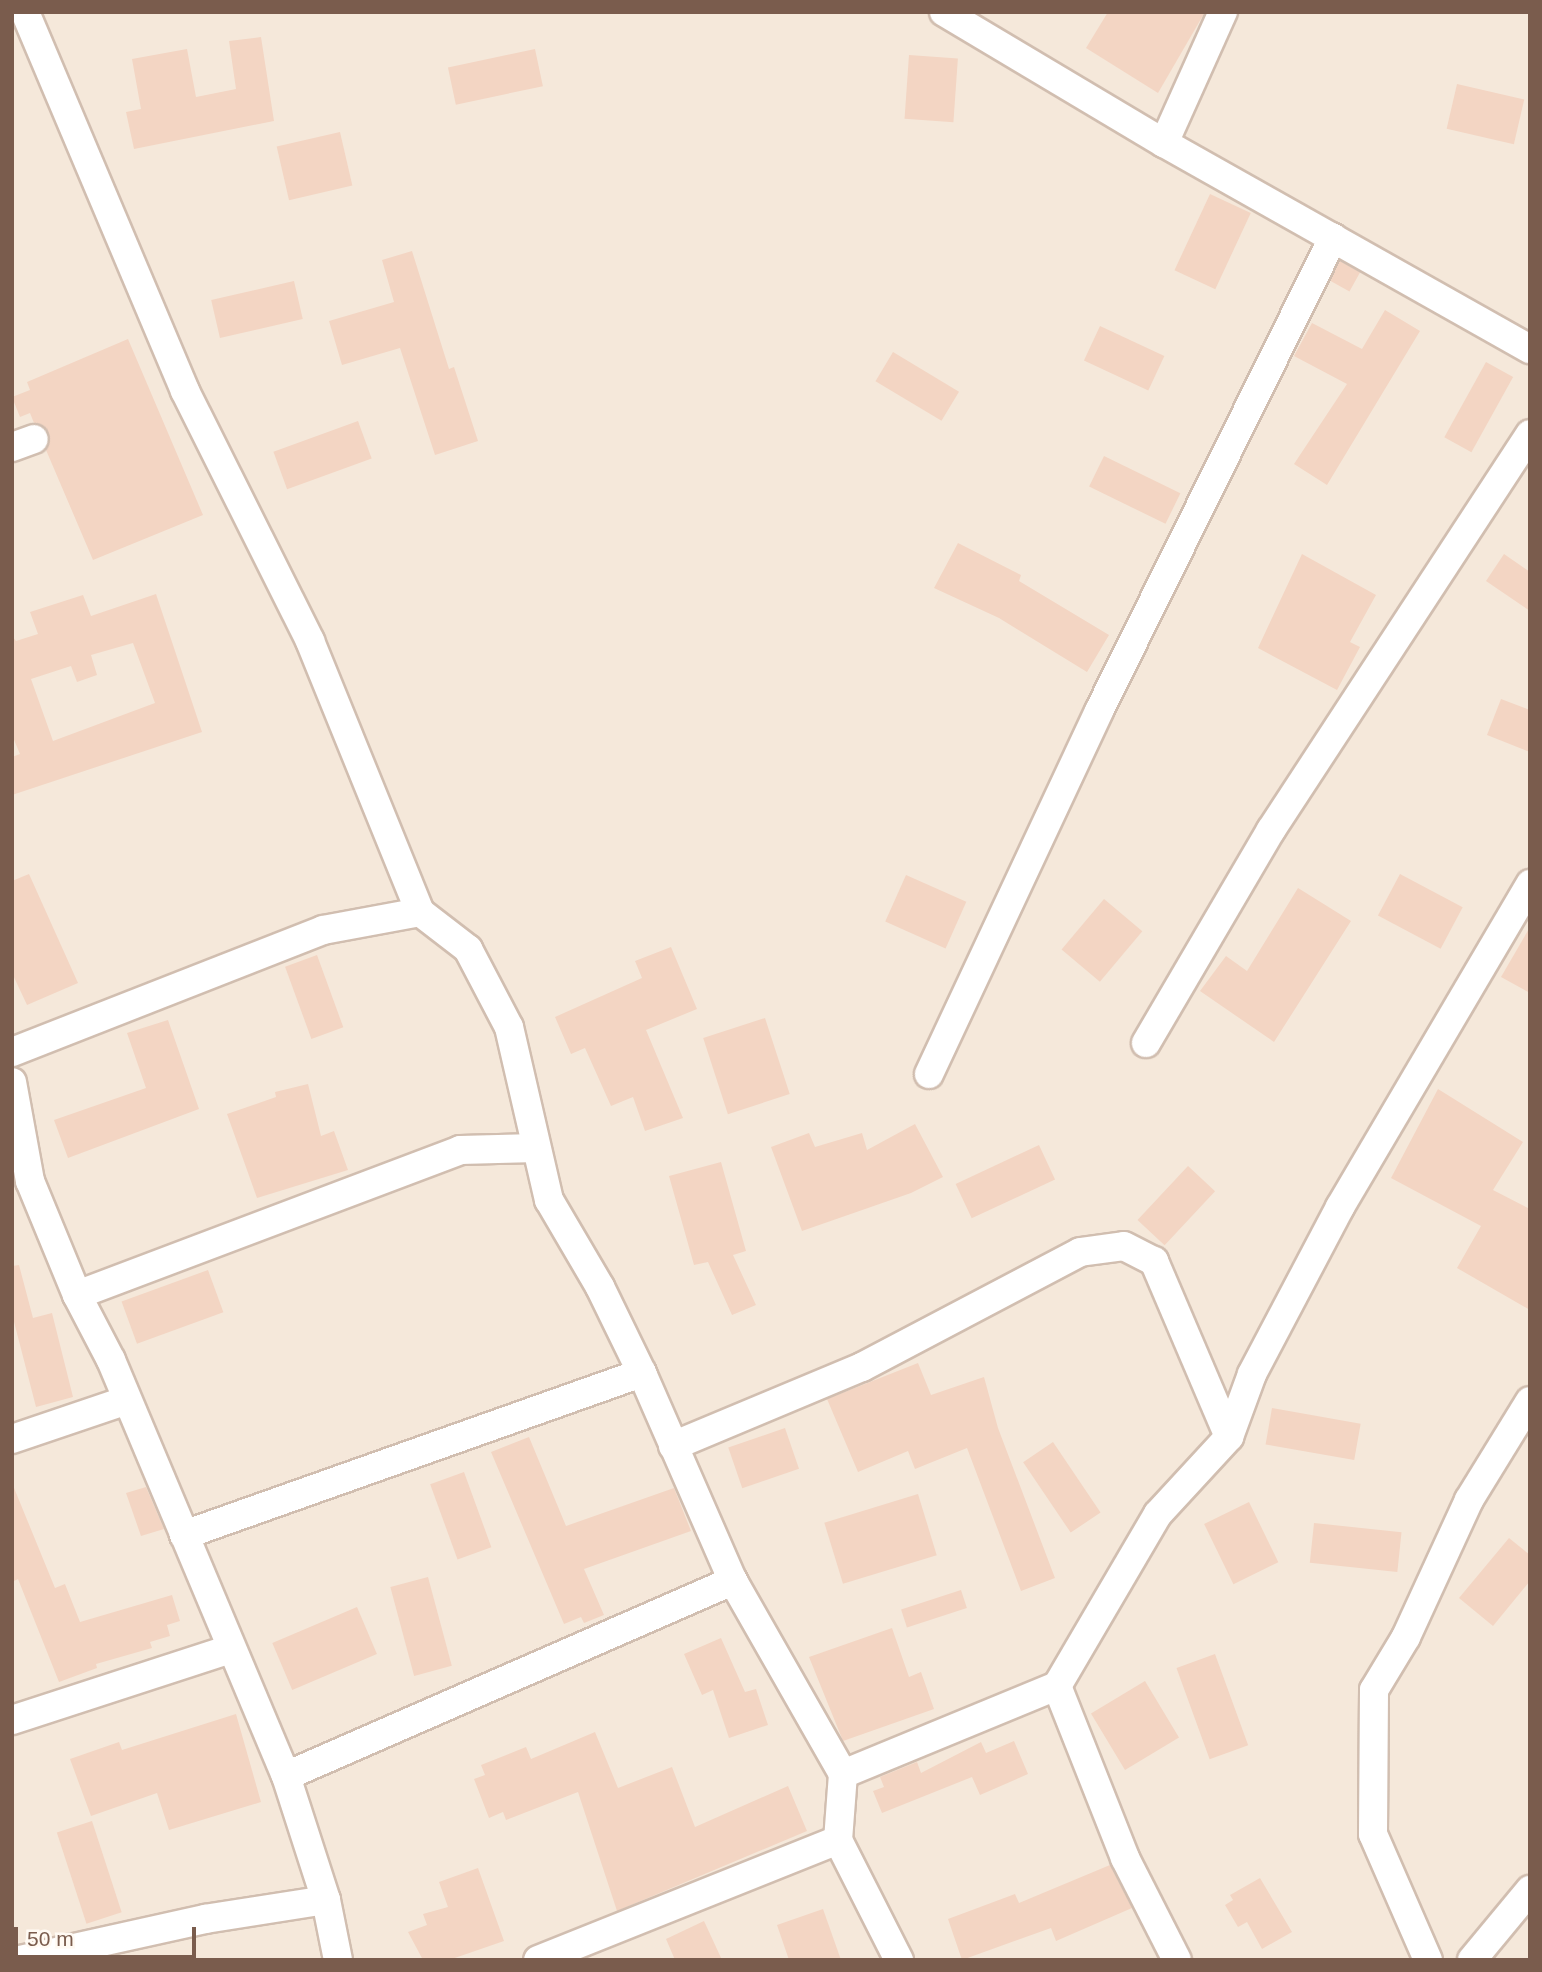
<!DOCTYPE html>
<html>
<head>
<meta charset="utf-8">
<style>
  body { margin:0 }
  #map { position:relative; width:1542px; height:1972px; overflow:hidden; background:#fdf6ec; font-family:Helvetica,sans-serif }
  div>[style] { position:absolute }
  .residential>* { inset:0; background:#f5e8da; transform-origin:0 0 }
  .building>* { inset:0; background:#f3d5c3; transform-origin:0 0 }
  .roads { filter:drop-shadow(2px 0 #d1beb0) drop-shadow(-2px 0 #d1beb0) drop-shadow(0 2px #d1beb0) drop-shadow(0 -2px #d1beb0) }
  .minor>* { height:28px; margin:-14px; padding:0 14px; transform-origin:14px; border-radius:14px; background:#fff }
  span { translate:-50% -50%; white-space:nowrap; text-align:center; line-height:1.15; -webkit-text-stroke:6px #fffaf3; paint-order:stroke }
  .frame { position:absolute; inset:0; border:14px solid #7a5c4d; pointer-events:none }
  .scale { position:absolute; left:14px; top:1927px; width:182px; height:32px; box-sizing:border-box; border:4px solid #7a5c4d; border-top:0; padding-left:9px; font-size:21px; line-height:24px; white-space:nowrap; color:#7a5c4d; -webkit-text-stroke:5px #fffaf3; paint-order:stroke }
</style>
</head>
<body>
<div id="map">
  <div class="residential">
    <i style="left:12px;top:12px;width:1518px;height:1948px"></i>
  </div>
  <div class="building">
    <i style="clip-path:polygon(1108px 12px,1205px 12px,1158px 93px,1086px 48px)"></i>
    <i style="clip-path:polygon(261px 37px,274px 121px,134px 149px,126px 112px,141px 109px,132px 59px,187px 49px,196px 97px,236px 89px,229px 41px)"></i>
    <i style="left:535px;top:49px;width:38px;height:89px;rotate:78deg"></i>
    <i style="left:909px;top:55px;width:49px;height:64px;rotate:4deg"></i>
    <i style="left:1457px;top:84px;width:69px;height:46px;rotate:13deg"></i>
    <i style="left:340px;top:132px;width:55px;height:65px;rotate:77deg"></i>
    <i style="left:1210px;top:194px;width:45px;height:84px;rotate:25deg"></i>
    <i style="clip-path:polygon(412px 251px,449px 369px,454px 367px,478px 441px,435px 455px,400px 348px,342px 365px,329px 321px,394px 302px,382px 260px)"></i>
    <i style="left:1340px;top:261px;width:23px;height:22px;rotate:29deg"></i>
    <i style="left:294px;top:281px;width:39px;height:85px;rotate:77deg"></i>
    <i style="clip-path:polygon(1385px 310px,1420px 331px,1327px 485px,1294px 464px,1347px 384px,1294px 356px,1312px 323px,1362px 349px)"></i>
    <i style="left:1100px;top:326px;width:71px;height:38px;rotate:25deg"></i>
    <i style="clip-path:polygon(128px 339px,203px 515px,93px 560px,46px 450px,49px 433px,34px 423px,30px 413px,20px 417px,12px 397px,30px 390px,27px 382px)"></i>
    <i style="left:893px;top:352px;width:77px;height:34px;rotate:31deg"></i>
    <i style="left:1486px;top:362px;width:31px;height:86px;rotate:29deg"></i>
    <i style="left:358px;top:421px;width:40px;height:90px;rotate:70deg"></i>
    <i style="left:1104px;top:456px;width:85px;height:34px;rotate:26deg"></i>
    <i style="clip-path:polygon(958px 543px,1021px 575px,1019px 581px,1109px 635px,1087px 672px,999px 618px,934px 588px)"></i>
    <i style="clip-path:polygon(1302px 554px,1376px 595px,1350px 642px,1360px 647px,1337px 690px,1258px 648px)"></i>
    <i style="clip-path:polygon(1504px 554px,1530px 572px,1530px 611px,1486px 581px)"></i>
    <i style="clip-path:polygon(evenodd,156px 594px,202px 732px,12px 795px,12px 757px,20px 754px,12px 735px,12px 636px,16px 641px,38px 634px,30px 612px,83px 595px,91px 616px,156px 594px,133px 643px,155px 703px,53px 741px,31px 679px,71px 666px,77px 682px,97px 675px,91px 655px,133px 643px)"></i>
    <i style="clip-path:polygon(1501px 699px,1530px 710px,1530px 752px,1487px 735px)"></i>
    <i style="clip-path:polygon(29px 874px,78px 983px,27px 1005px,12px 973px,12px 881px)"></i>
    <i style="left:1400px;top:874px;width:71px;height:47px;rotate:28deg"></i>
    <i style="left:906px;top:875px;width:66px;height:51px;rotate:24deg"></i>
    <i style="clip-path:polygon(1298px 888px,1351px 921px,1274px 1042px,1200px 991px,1226px 956px,1247px 971px)"></i>
    <i style="left:1104px;top:899px;width:50px;height:66px;rotate:40deg"></i>
    <i style="clip-path:polygon(1530px 927px,1530px 993px,1501px 977px)"></i>
    <i style="clip-path:polygon(671px 947px,697px 1009px,646px 1030px,683px 1118px,645px 1131px,633px 1097px,611px 1106px,585px 1048px,571px 1054px,555px 1017px,642px 978px,635px 961px)"></i>
    <i style="left:317px;top:955px;width:77px;height:34px;rotate:70deg"></i>
    <i style="left:765px;top:1018px;width:80px;height:65px;rotate:72deg"></i>
    <i style="clip-path:polygon(168px 1020px,199px 1109px,68px 1158px,54px 1120px,146px 1088px,127px 1033px)"></i>
    <i style="clip-path:polygon(308px 1084px,321px 1136px,334px 1131px,348px 1170px,257px 1198px,227px 1114px,276px 1097px,275px 1092px)"></i>
    <i style="clip-path:polygon(1438px 1089px,1523px 1142px,1493px 1190px,1530px 1209px,1530px 1310px,1457px 1268px,1481px 1226px,1391px 1178px)"></i>
    <i style="clip-path:polygon(915px 1124px,943px 1177px,911px 1193px,802px 1231px,771px 1147px,809px 1133px,815px 1147px,862px 1133px,867px 1150px)"></i>
    <i style="left:1039px;top:1145px;width:38px;height:92px;rotate:65deg"></i>
    <i style="clip-path:polygon(721px 1162px,746px 1251px,733px 1255px,756px 1305px,732px 1315px,708px 1262px,694px 1265px,669px 1176px)"></i>
    <i style="left:1188px;top:1166px;width:37px;height:74px;rotate:43deg"></i>
    <i style="clip-path:polygon(19px 1265px,33px 1318px,52px 1313px,73px 1397px,36px 1407px,12px 1314px,12px 1266px)"></i>
    <i style="left:208px;top:1270px;width:45px;height:92px;rotate:70deg"></i>
    <i style="clip-path:polygon(918px 1363px,931px 1395px,984px 1377px,998px 1428px,1055px 1578px,1021px 1591px,967px 1448px,915px 1469px,908px 1451px,858px 1472px,827px 1399px)"></i>
    <i style="left:1272px;top:1408px;width:90px;height:37px;rotate:10deg"></i>
    <i style="left:785px;top:1428px;width:43px;height:60px;rotate:71deg"></i>
    <i style="clip-path:polygon(529px 1437px,566px 1526px,674px 1488px,691px 1531px,584px 1569px,604px 1615px,584px 1623px,581px 1617px,564px 1624px,491px 1452px)"></i>
    <i style="left:1053px;top:1442px;width:85px;height:36px;rotate:56deg"></i>
    <i style="left:464px;top:1472px;width:80px;height:36px;rotate:70deg"></i>
    <i style="clip-path:polygon(12px 1483px,55px 1588px,65px 1584px,80px 1622px,172px 1595px,180px 1621px,167px 1625px,170px 1636px,150px 1642px,152px 1648px,96px 1664px,97px 1668px,59px 1682px,18px 1579px,12px 1582px)"></i>
    <i style="clip-path:polygon(146px 1487px,164px 1529px,141px 1536px,126px 1493px)"></i>
    <i style="left:918px;top:1494px;width:64px;height:98px;rotate:73deg"></i>
    <i style="left:1249px;top:1502px;width:67px;height:50px;rotate:64deg"></i>
    <i style="left:1314px;top:1523px;width:88px;height:40px;rotate:6deg"></i>
    <i style="clip-path:polygon(1509px 1538px,1530px 1555px,1530px 1581px,1493px 1626px,1459px 1598px)"></i>
    <i style="left:428px;top:1577px;width:92px;height:39px;rotate:75deg"></i>
    <i style="left:961px;top:1590px;width:19px;height:63px;rotate:72deg"></i>
    <i style="left:357px;top:1607px;width:51px;height:92px;rotate:67deg"></i>
    <i style="clip-path:polygon(892px 1628px,909px 1677px,921px 1672px,934px 1709px,843px 1741px,809px 1657px)"></i>
    <i style="clip-path:polygon(721px 1638px,745px 1692px,756px 1689px,768px 1725px,729px 1738px,713px 1690px,702px 1695px,684px 1654px)"></i>
    <i style="left:1215px;top:1654px;width:97px;height:41px;rotate:70deg"></i>
    <i style="left:1145px;top:1681px;width:66px;height:63px;rotate:59deg"></i>
    <i style="clip-path:polygon(236px 1714px,261px 1802px,169px 1830px,157px 1793px,91px 1816px,70px 1759px,119px 1742px,122px 1750px)"></i>
    <i style="clip-path:polygon(595px 1732px,618px 1788px,672px 1767px,695px 1827px,788px 1786px,807px 1831px,617px 1911px,578px 1792px,506px 1820px,503px 1812px,489px 1818px,474px 1779px,485px 1775px,481px 1765px,526px 1747px,531px 1759px)"></i>
    <i style="clip-path:polygon(1014px 1741px,1028px 1774px,980px 1795px,972px 1777px,882px 1813px,873px 1791px,884px 1787px,880px 1777px,917px 1762px,921px 1773px,981px 1742px,986px 1753px)"></i>
    <i style="left:92px;top:1821px;width:96px;height:37px;rotate:72deg"></i>
    <i style="clip-path:polygon(1110px 1865px,1132px 1908px,1056px 1941px,1051px 1928px,962px 1960px,948px 1919px,1015px 1894px,1019px 1903px)"></i>
    <i style="clip-path:polygon(478px 1868px,504px 1941px,449px 1960px,423px 1960px,408px 1932px,427px 1925px,423px 1914px,448px 1907px,439px 1882px)"></i>
    <i style="clip-path:polygon(1260px 1878px,1292px 1932px,1262px 1949px,1247px 1922px,1238px 1927px,1225px 1905px,1233px 1900px,1230px 1895px)"></i>
    <i style="clip-path:polygon(823px 1909px,841px 1960px,789px 1960px,777px 1925px)"></i>
    <i style="clip-path:polygon(704px 1921px,722px 1960px,675px 1960px,666px 1939px)"></i>
  </div>
  <div class="roads">
    <div class="minor">
      <i style="left:25px;top:12px;width:411px;rotate:67.1deg"></i>
      <i style="left:185px;top:391px;width:280px;rotate:63.4deg"></i>
      <i style="left:310px;top:641px;width:292px;rotate:67.9deg"></i>
      <i style="left:944px;top:12px;width:256px;rotate:30.8deg"></i>
      <i style="left:1164px;top:143px;width:420px;rotate:29.4deg"></i>
      <i style="left:1164px;top:143px;width:144px;rotate:-65.8deg"></i>
      <i style="left:12px;top:447px;width:23px;rotate:-20deg"></i>
      <i style="left:1146px;top:1043px;width:247px;rotate:-59.6deg"></i>
      <i style="left:1271px;top:830px;width:473px;rotate:-56.8deg"></i>
      <i style="left:12px;top:1052px;width:334px;rotate:-21.4deg"></i>
      <i style="left:323px;top:930px;width:99px;rotate:-10.5deg"></i>
      <i style="left:420px;top:912px;width:61px;rotate:37.6deg"></i>
      <i style="left:468px;top:949px;width:88px;rotate:62.3deg"></i>
      <i style="left:509px;top:1027px;width:178px;rotate:77deg"></i>
      <i style="left:549px;top:1200px;width:101px;rotate:59.6deg"></i>
      <i style="left:600px;top:1287px;width:96px;rotate:64deg"></i>
      <i style="left:642px;top:1373px;width:227px;rotate:66.4deg"></i>
      <i style="left:733px;top:1581px;width:222px;rotate:60.3deg"></i>
      <i style="left:843px;top:1774px;width:66px;rotate:94.3deg"></i>
      <i style="left:838px;top:1840px;width:323px;rotate:158.2deg"></i>
      <i style="left:929px;top:1074px;width:401px;rotate:-64.9deg"></i>
      <i style="left:1099px;top:711px;width:528px;rotate:-63.68deg"></i>
      <i style="left:12px;top:1082px;width:101px;rotate:79.7deg"></i>
      <i style="left:30px;top:1181px;width:123px;rotate:67.6deg"></i>
      <i style="left:77px;top:1295px;width:73px;rotate:62.4deg"></i>
      <i style="left:111px;top:1360px;width:451px;rotate:67.2deg"></i>
      <i style="left:286px;top:1776px;width:130px;rotate:72.1deg"></i>
      <i style="left:326px;top:1900px;width:122px;rotate:171.1deg"></i>
      <i style="left:205px;top:1919px;width:189px;rotate:167.5deg"></i>
      <i style="left:77px;top:1295px;width:410px;rotate:-20.7deg"></i>
      <i style="left:460px;top:1150px;width:76px;rotate:-1.5deg"></i>
      <i style="left:12px;top:1439px;width:121px;rotate:-18.7deg"></i>
      <i style="left:673px;top:1446px;width:205px;rotate:-22.7deg"></i>
      <i style="left:862px;top:1367px;width:246px;rotate:-27.8deg"></i>
      <i style="left:1080px;top:1252px;width:44px;rotate:-7.8deg"></i>
      <i style="left:1124px;top:1246px;width:34px;rotate:27deg"></i>
      <i style="left:1154px;top:1261px;width:191px;rotate:66.9deg"></i>
      <i style="left:184px;top:1535px;width:486px;rotate:-19.5deg"></i>
      <i style="left:1057px;top:1686px;width:199px;rotate:-59.6deg"></i>
      <i style="left:1158px;top:1514px;width:105px;rotate:-47.3deg"></i>
      <i style="left:1229px;top:1437px;width:67px;rotate:-69.9deg"></i>
      <i style="left:1252px;top:1374px;width:189px;rotate:-62.2deg"></i>
      <i style="left:1340px;top:1207px;width:375px;rotate:-59.5deg"></i>
      <i style="left:12px;top:1720px;width:229px;rotate:-18deg"></i>
      <i style="left:843px;top:1774px;width:231px;rotate:-22.4deg"></i>
      <i style="left:1057px;top:1686px;width:185px;rotate:68.4deg"></i>
      <i style="left:1125px;top:1858px;width:114px;rotate:63deg"></i>
      <i style="left:286px;top:1776px;width:488px;rotate:-23.6deg"></i>
      <i style="left:838px;top:1840px;width:135px;rotate:63.1deg"></i>
      <i style="left:326px;top:1900px;width:61px;rotate:78.7deg"></i>
      <i style="left:1428px;top:1960px;width:137px;rotate:-113.6deg"></i>
      <i style="left:1373px;top:1834px;width:144px;rotate:-89.6deg"></i>
      <i style="left:1374px;top:1690px;width:62px;rotate:-58.9deg"></i>
      <i style="left:1406px;top:1637px;width:151px;rotate:-65.3deg"></i>
      <i style="left:1469px;top:1500px;width:116px;rotate:-58.4deg"></i>
      <i style="left:1472px;top:1960px;width:91px;rotate:-50.4deg"></i>
    </div>
  </div>
  <div class="frame"></div>
  <div class="scale">50 m</div>
</div>
</body>
</html>
